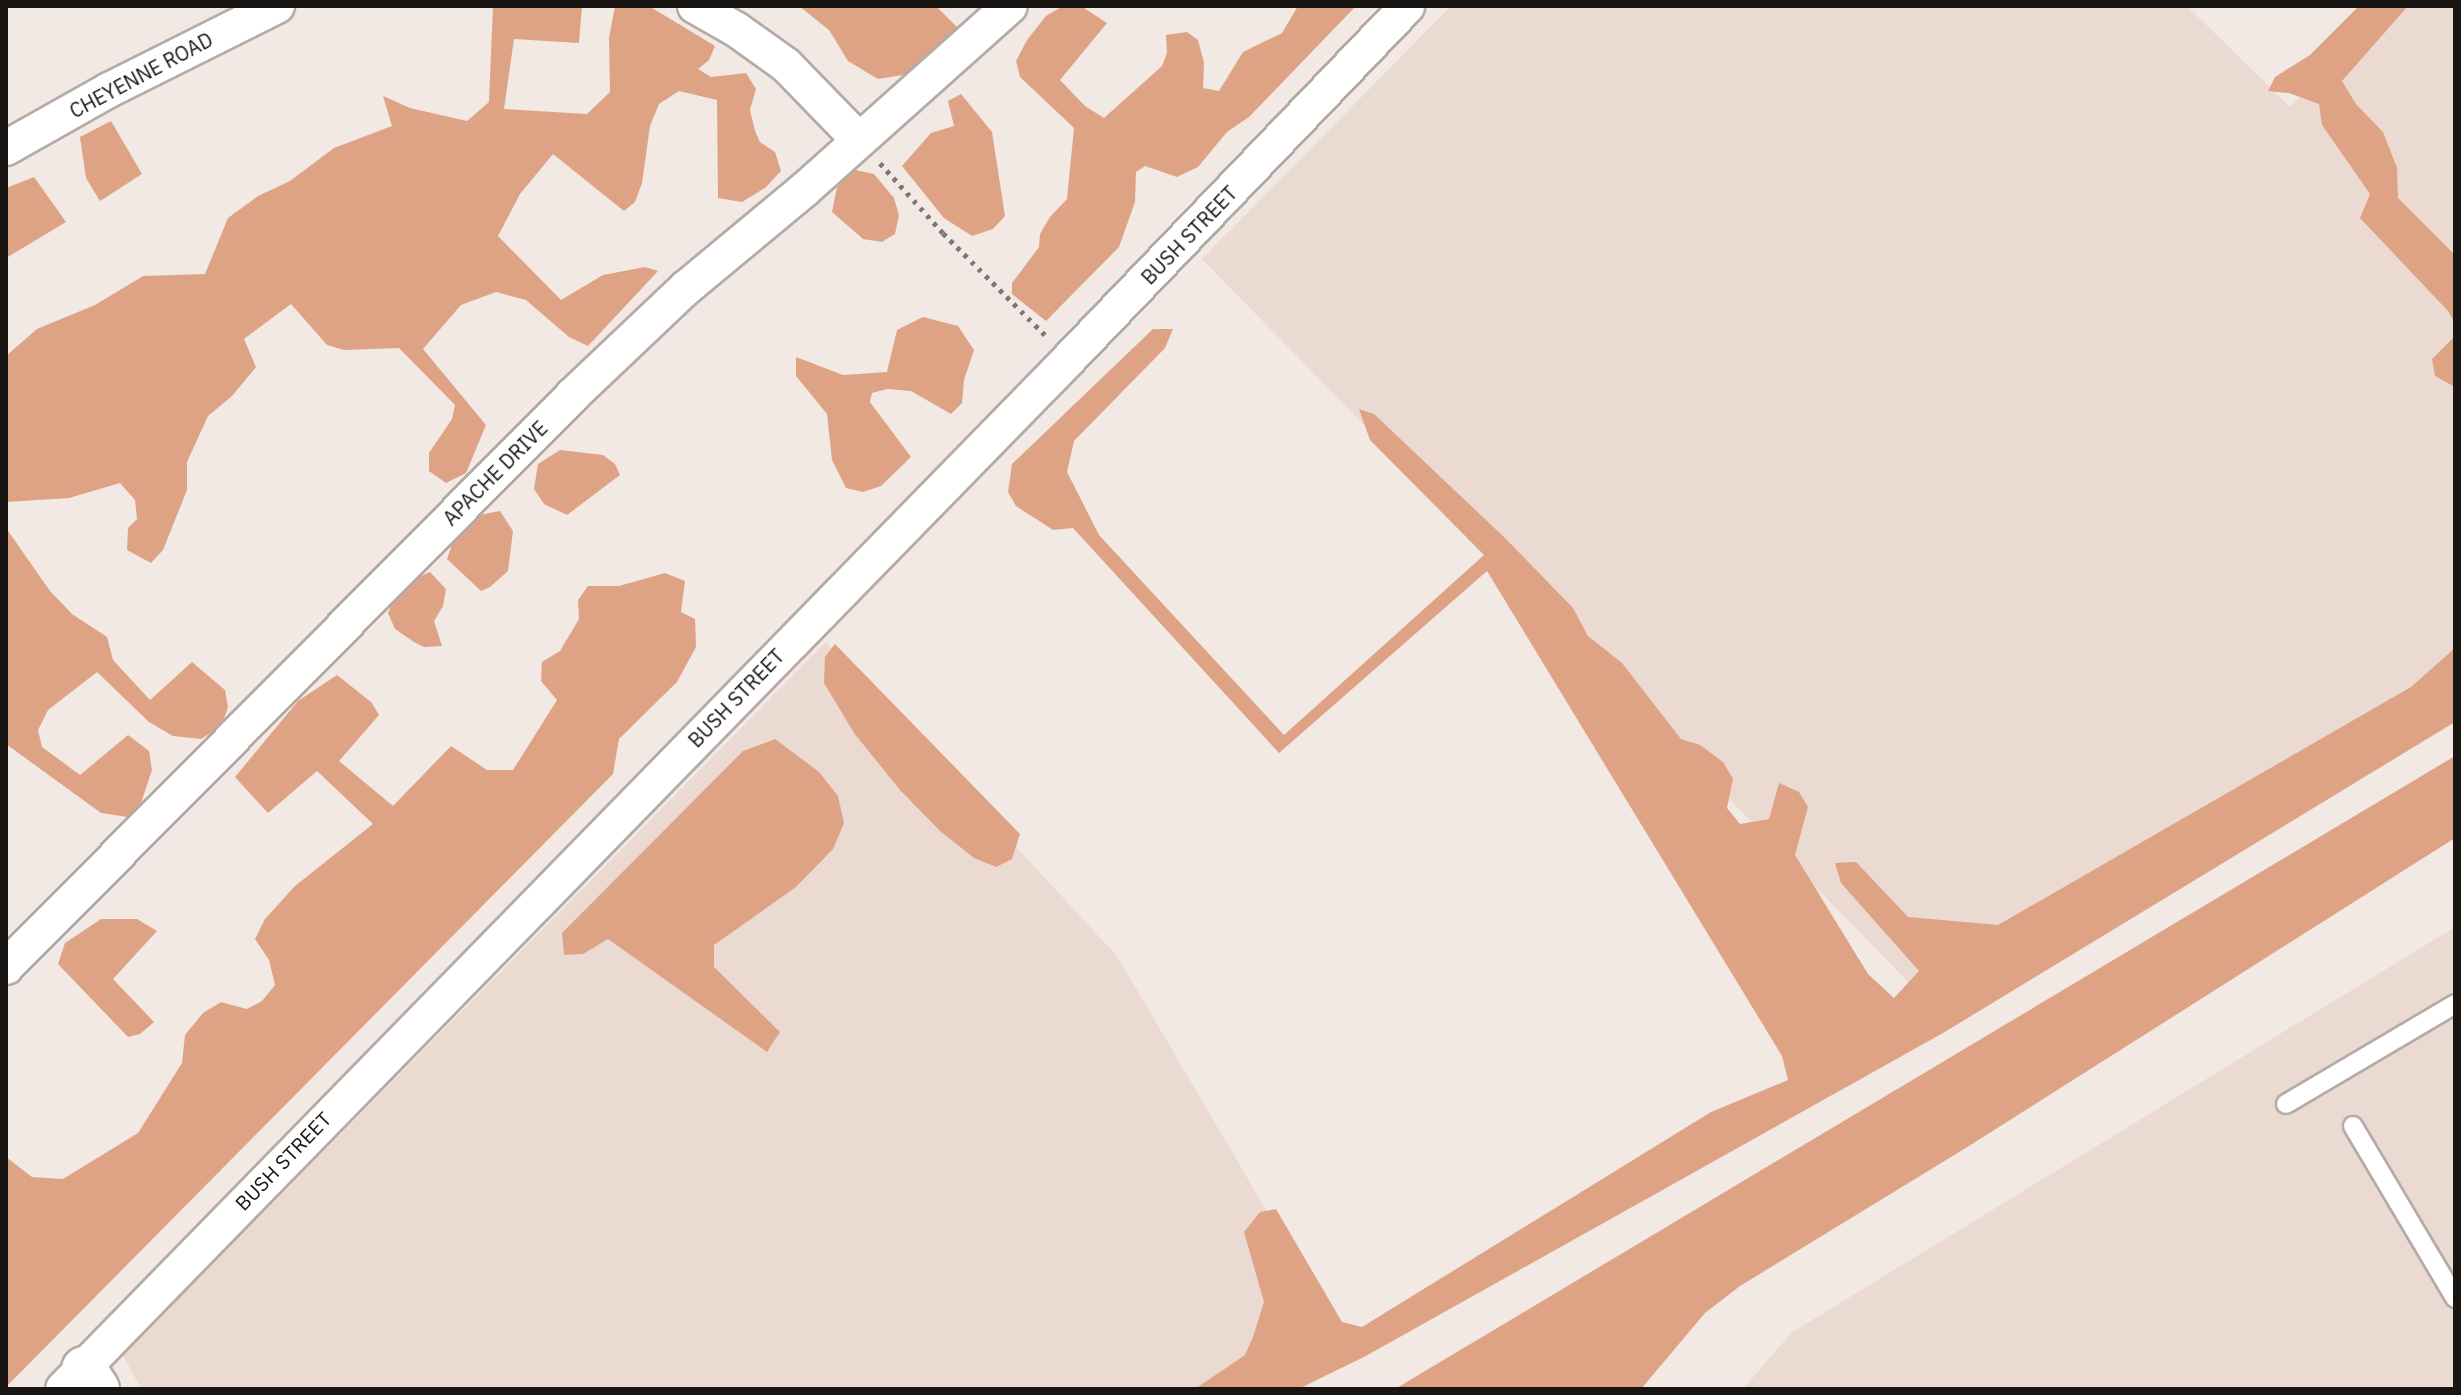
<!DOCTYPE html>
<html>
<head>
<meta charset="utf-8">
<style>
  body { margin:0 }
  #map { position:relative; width:2461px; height:1395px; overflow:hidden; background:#f2e8e4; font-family:"IBM Plex Sans",sans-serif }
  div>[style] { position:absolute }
  .built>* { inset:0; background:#ebdad2 }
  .forest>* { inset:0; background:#dea385 }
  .path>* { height:5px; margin-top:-2.5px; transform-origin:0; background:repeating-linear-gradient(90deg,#7e7774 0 4px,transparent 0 10px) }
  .roads { filter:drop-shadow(2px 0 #b4aba6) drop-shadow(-2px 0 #b4aba6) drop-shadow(0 2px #b4aba6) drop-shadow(0 -2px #b4aba6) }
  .service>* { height:18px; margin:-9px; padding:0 9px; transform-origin:9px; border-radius:9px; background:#fff }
  .minor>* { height:34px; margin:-17px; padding:0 17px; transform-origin:17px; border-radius:17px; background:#fff }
  .tertiary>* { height:44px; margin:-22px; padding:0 22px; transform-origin:22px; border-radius:22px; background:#fff }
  span { translate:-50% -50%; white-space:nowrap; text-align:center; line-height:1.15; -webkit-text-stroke:6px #fff; paint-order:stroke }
  .street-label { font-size:20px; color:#181513 }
  .frame { position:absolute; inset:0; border:8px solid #181513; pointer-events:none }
</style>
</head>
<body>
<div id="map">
  <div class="built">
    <i style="clip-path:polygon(1451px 6px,2187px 6px,2290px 107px,2388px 6px,2455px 6px,2455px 671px,1922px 996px,1202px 259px)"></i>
    <i style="clip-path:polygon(826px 642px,1117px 956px,1353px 1358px,1303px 1389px,141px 1389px,123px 1355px)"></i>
    <i style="clip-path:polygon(2455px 927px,2455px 1389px,1743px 1389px,1791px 1333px)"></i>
  </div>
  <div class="forest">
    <i style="clip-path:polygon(493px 6px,582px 6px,579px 43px,514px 39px,504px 109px,587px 114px,610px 92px,609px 38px,615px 6px,649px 6px,715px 46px,709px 60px,698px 69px,711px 77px,746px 73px,756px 89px,750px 110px,755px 131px,760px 142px,775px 152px,781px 171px,765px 188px,742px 202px,718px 198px,717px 100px,679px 91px,659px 104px,650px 126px,642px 183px,635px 202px,624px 211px,553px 154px,520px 194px,498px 236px,561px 300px,603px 275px,645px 267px,658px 271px,588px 346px,569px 337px,526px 300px,496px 292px,461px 305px,423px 349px,486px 425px,466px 473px,446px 483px,429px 471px,429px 453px,452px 419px,455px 405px,399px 348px,344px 350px,327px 345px,291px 304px,244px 339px,256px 367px,232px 396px,208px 416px,187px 462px,187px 490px,163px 550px,151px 563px,127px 550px,128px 528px,137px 519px,135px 500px,120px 483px,69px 498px,6px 502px,6px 356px,37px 329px,95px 305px,143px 276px,205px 274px,228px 218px,258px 196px,290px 181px,334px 148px,392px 126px,383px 96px,410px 108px,467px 121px,489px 102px)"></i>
    <i style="clip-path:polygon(799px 6px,936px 6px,967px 37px,939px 58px,903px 75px,878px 79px,848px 61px,829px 30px)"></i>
    <i style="clip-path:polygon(1063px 6px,1081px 6px,1107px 23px,1060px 80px,1085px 106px,1104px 118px,1162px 66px,1167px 53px,1166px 35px,1187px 32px,1198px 40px,1204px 63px,1203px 88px,1219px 91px,1243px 52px,1282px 33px,1298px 6px,1356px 6px,1249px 117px,1227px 132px,1198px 167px,1177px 177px,1145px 166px,1136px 172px,1135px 202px,1119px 247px,1046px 321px,1012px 294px,1012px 283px,1039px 247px,1040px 234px,1050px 217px,1067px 199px,1074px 128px,1020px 77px,1016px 61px,1027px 40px,1046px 16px)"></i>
    <i style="clip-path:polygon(2359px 6px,2408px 6px,2342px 81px,2356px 104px,2383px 132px,2397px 168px,2398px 198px,2455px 255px,2455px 323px,2448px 311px,2360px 218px,2370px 194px,2322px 125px,2319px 104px,2289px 93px,2268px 91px,2275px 77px,2310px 55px)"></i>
    <i style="clip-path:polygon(961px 94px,992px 132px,1005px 216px,993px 229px,972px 236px,944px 218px,902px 166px,931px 133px,954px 126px,948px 101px)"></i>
    <i style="clip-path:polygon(111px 121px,142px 174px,100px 201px,86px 178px,80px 137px)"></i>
    <i style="clip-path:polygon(855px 170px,874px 174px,894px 198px,899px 215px,895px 234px,882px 242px,863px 239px,832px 212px,837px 187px)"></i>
    <i style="clip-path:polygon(34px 177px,66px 222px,6px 258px,6px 188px)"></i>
    <i style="clip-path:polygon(923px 317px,958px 326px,974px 350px,964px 380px,962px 403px,951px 414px,911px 391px,887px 389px,872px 393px,870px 402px,911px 457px,881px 486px,863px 492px,846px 488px,832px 460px,827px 414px,796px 376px,796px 357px,843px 375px,887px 372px,897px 330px)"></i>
    <i style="clip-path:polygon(1153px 329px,1173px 329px,1165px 348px,1074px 441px,1067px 472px,1099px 535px,1284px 735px,1484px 555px,1370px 440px,1359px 409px,1374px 414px,1505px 538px,1573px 608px,1588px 636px,1622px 663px,1681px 739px,1700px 745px,1723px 762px,1733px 779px,1727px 808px,1740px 824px,1769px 819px,1779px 783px,1799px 792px,1808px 807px,1795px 855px,1868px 974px,1894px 998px,1919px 971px,1841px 883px,1835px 863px,1856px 862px,1908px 917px,1998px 925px,2411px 687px,2455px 648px,2455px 722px,1943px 1033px,1364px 1357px,1298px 1389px,1195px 1389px,1245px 1355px,1253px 1337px,1264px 1302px,1244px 1232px,1260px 1212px,1276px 1209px,1342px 1322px,1362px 1327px,1711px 1112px,1788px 1080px,1782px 1056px,1487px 571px,1279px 753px,1073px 528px,1053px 530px,1016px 506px,1008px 492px,1012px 464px)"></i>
    <i style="clip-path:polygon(2455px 336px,2455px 387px,2435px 376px,2432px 359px)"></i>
    <i style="clip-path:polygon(560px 450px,603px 455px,615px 464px,620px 475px,567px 515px,544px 504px,534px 489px,538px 464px)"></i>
    <i style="clip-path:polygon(500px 511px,513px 531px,508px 571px,490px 587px,481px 591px,447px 559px,455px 536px,464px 526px,479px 515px)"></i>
    <i style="clip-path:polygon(6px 528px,50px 591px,72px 614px,107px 637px,113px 660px,150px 700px,192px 662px,225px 690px,228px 707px,221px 727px,201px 739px,173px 736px,149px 722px,97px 672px,48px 710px,38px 730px,42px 747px,80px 775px,128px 735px,149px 751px,152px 770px,140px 806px,128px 817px,101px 813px,6px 744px)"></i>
    <i style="clip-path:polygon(430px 572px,446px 589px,443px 606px,434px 621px,442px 646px,424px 647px,414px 642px,395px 629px,388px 613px,394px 599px,416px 578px)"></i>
    <i style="clip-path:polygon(665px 573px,685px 581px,681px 612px,695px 619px,696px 647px,677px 682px,619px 739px,613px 774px,6px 1387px,6px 1157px,32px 1177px,63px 1179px,138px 1133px,182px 1063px,185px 1035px,203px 1013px,221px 1002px,247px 1009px,262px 1001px,275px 985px,269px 960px,255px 939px,265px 919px,295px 886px,373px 824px,317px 771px,268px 813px,235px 777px,298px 701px,337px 675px,371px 702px,379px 715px,339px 761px,393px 806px,451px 746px,487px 770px,513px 770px,557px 700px,541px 681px,542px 662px,560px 651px,579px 619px,578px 600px,588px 586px,619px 586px)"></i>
    <i style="clip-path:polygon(835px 644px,1020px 834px,1012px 859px,996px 867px,974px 858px,940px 831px,900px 790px,854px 733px,824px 683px,825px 657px)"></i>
    <i style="clip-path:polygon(775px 739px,819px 772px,838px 796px,844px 823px,833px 849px,796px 887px,714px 945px,714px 967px,780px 1032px,767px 1052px,608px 939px,583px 954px,564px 955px,562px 933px,743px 751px)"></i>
    <i style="clip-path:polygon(2455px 756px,2455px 838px,1969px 1146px,1740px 1286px,1705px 1313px,1641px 1389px,1395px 1389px)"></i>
    <i style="clip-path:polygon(101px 919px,137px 919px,157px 931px,113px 979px,154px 1022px,140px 1034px,128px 1037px,58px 964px,65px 943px)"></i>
  </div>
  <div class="path">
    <i style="left:880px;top:163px;width:94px;rotate:48deg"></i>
    <i style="left:943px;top:233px;width:144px;rotate:45deg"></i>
  </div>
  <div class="roads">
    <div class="service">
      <i style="left:2286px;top:1104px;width:196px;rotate:-30.6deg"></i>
      <i style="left:2353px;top:1126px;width:200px;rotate:59.3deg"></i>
    </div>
    <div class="minor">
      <i style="left:695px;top:6px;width:48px;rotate:29.7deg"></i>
      <i style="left:737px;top:30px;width:60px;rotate:35.5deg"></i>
      <i style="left:786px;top:65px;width:103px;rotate:45.8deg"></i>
      <i style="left:6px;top:148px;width:118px;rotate:-29.4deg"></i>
      <i style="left:109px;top:90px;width:188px;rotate:-26.6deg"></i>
      <i style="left:6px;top:967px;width:804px;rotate:-45.25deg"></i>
      <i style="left:572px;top:396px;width:157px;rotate:-43.5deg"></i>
      <i style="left:686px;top:288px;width:153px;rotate:-39.7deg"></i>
      <i style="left:804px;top:190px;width:276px;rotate:-41.8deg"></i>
      <i style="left:63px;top:1389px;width:1441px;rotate:-45.67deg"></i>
      <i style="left:1070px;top:358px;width:487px;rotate:-46.2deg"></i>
    </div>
    <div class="tertiary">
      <i style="left:84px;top:1369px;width:24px;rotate:57deg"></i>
    </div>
  </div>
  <div class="street-label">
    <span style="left:141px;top:75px;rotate:-28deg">CHEYENNE ROAD</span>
    <span style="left:1189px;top:235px;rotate:-46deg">BUSH STREET</span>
    <span style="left:495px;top:473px;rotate:-45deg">APACHE DRIVE</span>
    <span style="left:736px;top:698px;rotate:-46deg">BUSH STREET</span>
    <span style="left:283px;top:1161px;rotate:-46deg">BUSH STREET</span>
  </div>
  <div class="frame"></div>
</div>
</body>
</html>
